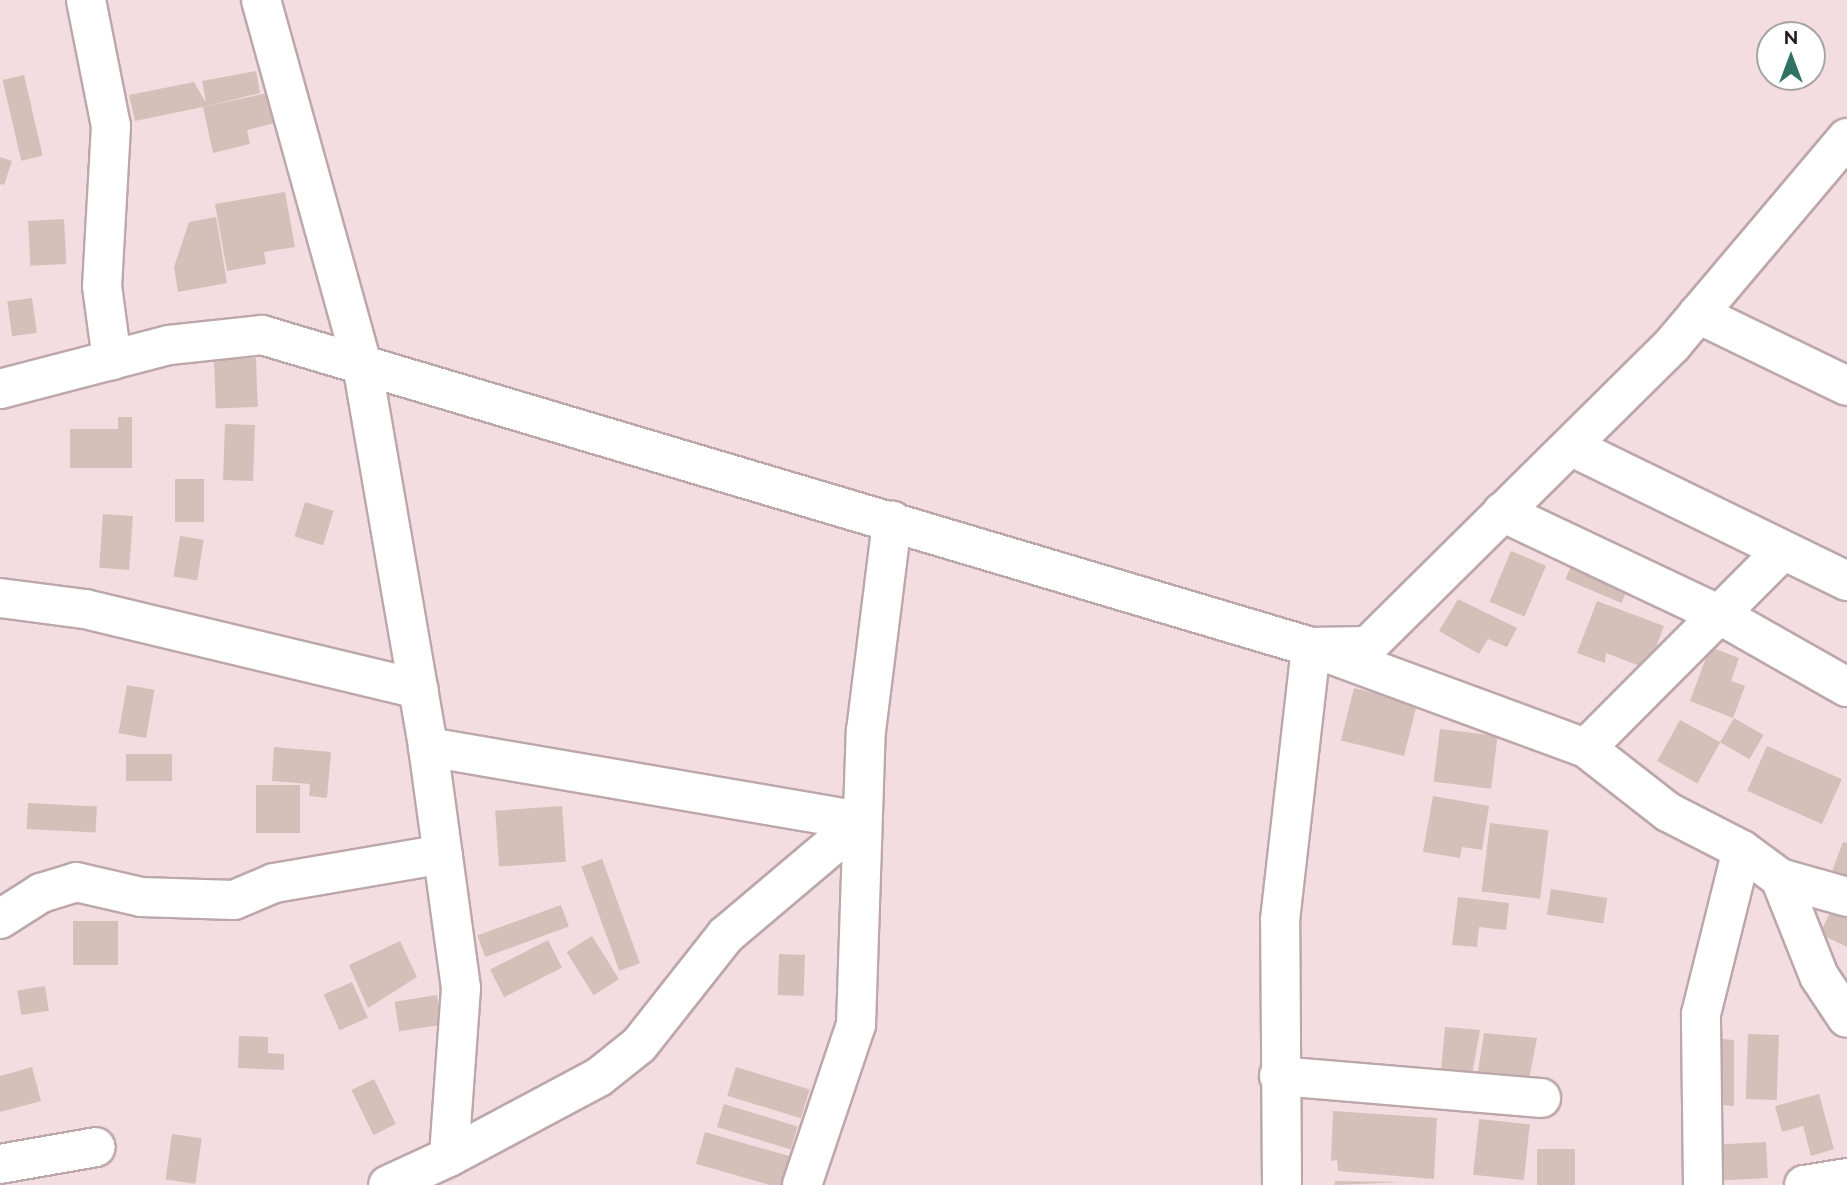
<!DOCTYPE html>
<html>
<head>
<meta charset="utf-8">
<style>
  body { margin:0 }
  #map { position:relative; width:1847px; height:1185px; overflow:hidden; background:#f3dde0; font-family:Raleway,sans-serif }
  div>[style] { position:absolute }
  .building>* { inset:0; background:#d4c0b8; transform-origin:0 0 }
  .roads { filter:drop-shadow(2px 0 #bca7aa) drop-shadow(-2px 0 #bca7aa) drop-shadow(0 2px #bca7aa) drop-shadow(0 -2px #bca7aa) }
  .minor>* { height:38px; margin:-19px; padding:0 19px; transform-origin:19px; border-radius:19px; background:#fff }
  span { translate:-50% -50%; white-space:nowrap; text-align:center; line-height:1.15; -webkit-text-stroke:5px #fff; paint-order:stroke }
  .north { position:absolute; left:1756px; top:21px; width:70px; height:70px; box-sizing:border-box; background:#fff; border:2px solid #a7a4a5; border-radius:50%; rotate:0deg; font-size:19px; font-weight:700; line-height:28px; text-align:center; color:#241c1e }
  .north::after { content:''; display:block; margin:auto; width:24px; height:32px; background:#307364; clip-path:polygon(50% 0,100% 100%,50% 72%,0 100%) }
</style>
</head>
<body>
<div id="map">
  <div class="building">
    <i style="clip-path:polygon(256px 71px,260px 93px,203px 107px,276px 91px,283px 121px,247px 130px,250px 144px,213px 153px,203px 107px,135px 121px,129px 95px,194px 82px,206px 103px,202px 81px)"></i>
    <i style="left:24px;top:75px;width:83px;height:22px;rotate:77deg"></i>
    <i style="clip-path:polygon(0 157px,12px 161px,4px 185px,0 184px)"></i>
    <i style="clip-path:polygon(285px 192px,295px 247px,264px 252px,266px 264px,227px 271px,215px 204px)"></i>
    <i style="clip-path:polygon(216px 217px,227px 283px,178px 292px,174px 267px,189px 222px)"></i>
    <i style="left:64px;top:219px;width:45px;height:36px;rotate:87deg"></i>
    <i style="left:32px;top:298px;width:35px;height:25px;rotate:82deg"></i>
    <i style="left:256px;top:358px;width:49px;height:42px;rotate:88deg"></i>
    <i style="clip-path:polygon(118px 417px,132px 417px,132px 468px,70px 468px,70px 429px,118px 429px)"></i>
    <i style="left:225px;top:424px;width:30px;height:56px;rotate:2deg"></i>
    <i style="left:175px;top:479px;width:29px;height:43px"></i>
    <i style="left:305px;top:502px;width:30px;height:36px;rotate:17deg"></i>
    <i style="left:103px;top:514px;width:30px;height:54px;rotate:4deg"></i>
    <i style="left:180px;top:536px;width:24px;height:41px;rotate:9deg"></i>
    <i style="left:1511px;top:551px;width:38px;height:55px;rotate:23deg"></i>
    <i style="left:1574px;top:559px;width:61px;height:22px;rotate:23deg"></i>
    <i style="clip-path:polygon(1458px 599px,1517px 628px,1507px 647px,1488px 639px,1479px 654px,1439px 631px)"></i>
    <i style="clip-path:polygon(1597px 601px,1664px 626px,1648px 669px,1606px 653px,1605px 663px,1577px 653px)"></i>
    <i style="clip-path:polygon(1710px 647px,1739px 658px,1731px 681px,1745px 686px,1733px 718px,1690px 701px)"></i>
    <i style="left:127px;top:685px;width:28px;height:49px;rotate:10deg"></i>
    <i style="left:1354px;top:688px;width:65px;height:54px;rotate:14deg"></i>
    <i style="left:1734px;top:718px;width:34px;height:28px;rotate:30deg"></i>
    <i style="left:1680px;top:720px;width:46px;height:47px;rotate:29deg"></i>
    <i style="left:1440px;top:729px;width:58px;height:53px;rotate:7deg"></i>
    <i style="left:1767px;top:746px;width:82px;height:49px;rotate:24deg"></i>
    <i style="clip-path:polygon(274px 747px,331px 752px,327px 798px,309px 796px,310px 784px,272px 781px)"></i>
    <i style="left:172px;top:754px;width:27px;height:46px;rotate:90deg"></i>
    <i style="left:256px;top:785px;width:44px;height:48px"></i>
    <i style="clip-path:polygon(1433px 796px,1489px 806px,1482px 850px,1462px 847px,1460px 858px,1423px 852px)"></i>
    <i style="left:28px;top:803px;width:69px;height:26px;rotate:3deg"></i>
    <i style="left:562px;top:806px;width:56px;height:67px;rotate:86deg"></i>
    <i style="left:1490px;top:823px;width:59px;height:69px;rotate:7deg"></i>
    <i style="clip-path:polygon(1843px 842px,1847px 843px,1847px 879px,1831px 874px)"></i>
    <i style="left:602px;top:859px;width:111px;height:22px;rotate:70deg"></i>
    <i style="left:1551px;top:889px;width:57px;height:26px;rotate:9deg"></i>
    <i style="clip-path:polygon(1458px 897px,1509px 903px,1506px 930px,1479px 927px,1477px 947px,1452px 945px)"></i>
    <i style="left:561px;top:905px;width:23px;height:89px;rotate:70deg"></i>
    <i style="clip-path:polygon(1833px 906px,1847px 912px,1847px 947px,1820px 934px)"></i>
    <i style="left:73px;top:921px;width:45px;height:44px"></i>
    <i style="left:592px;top:936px;width:51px;height:30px;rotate:58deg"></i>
    <i style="left:548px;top:940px;width:31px;height:65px;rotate:63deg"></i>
    <i style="clip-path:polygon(400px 941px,417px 977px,368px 1008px,349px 965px)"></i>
    <i style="left:779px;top:954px;width:26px;height:41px;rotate:2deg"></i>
    <i style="left:352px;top:982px;width:39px;height:31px;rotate:66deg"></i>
    <i style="left:45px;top:986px;width:25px;height:28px;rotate:81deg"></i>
    <i style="left:437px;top:995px;width:30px;height:43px;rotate:81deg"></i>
    <i style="clip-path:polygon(1445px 1027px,1480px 1030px,1470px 1086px,1440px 1082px)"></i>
    <i style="clip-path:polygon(1484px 1033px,1537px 1038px,1527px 1090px,1476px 1085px)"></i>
    <i style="left:1748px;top:1034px;width:31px;height:65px;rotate:2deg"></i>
    <i style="clip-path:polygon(239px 1036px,268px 1037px,268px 1053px,284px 1054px,284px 1070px,238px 1068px)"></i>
    <i style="clip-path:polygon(1710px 1038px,1734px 1040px,1734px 1106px,1705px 1104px)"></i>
    <i style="clip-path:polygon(32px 1067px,41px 1101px,0 1112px,0 1076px)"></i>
    <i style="left:736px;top:1067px;width:77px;height:30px;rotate:17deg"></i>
    <i style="left:374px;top:1079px;width:50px;height:25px;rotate:64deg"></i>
    <i style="clip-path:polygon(1819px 1094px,1834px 1149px,1811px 1156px,1803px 1126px,1782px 1132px,1775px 1106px)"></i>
    <i style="left:724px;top:1104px;width:77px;height:24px;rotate:17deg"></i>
    <i style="clip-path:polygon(1333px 1111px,1437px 1118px,1434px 1179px,1338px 1171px,1337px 1160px,1331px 1161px)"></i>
    <i style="left:1479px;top:1119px;width:51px;height:56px;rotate:6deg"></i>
    <i style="left:705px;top:1132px;width:91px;height:33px;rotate:16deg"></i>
    <i style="left:172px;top:1134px;width:30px;height:46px;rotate:8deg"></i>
    <i style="left:1766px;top:1142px;width:36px;height:47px;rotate:87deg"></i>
    <i style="left:1537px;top:1149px;width:38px;height:36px"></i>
    <i style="clip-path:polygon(1335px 1181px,1402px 1182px,1335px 1185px)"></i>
  </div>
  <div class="roads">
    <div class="minor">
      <i style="left:86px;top:0;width:128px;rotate:78.8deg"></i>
      <i style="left:111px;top:126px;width:160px;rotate:93.2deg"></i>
      <i style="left:102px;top:286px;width:75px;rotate:82.3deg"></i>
      <i style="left:261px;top:0;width:378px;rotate:74.5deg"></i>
      <i style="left:362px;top:364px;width:389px;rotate:80.2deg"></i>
      <i style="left:428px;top:747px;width:243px;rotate:82.2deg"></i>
      <i style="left:461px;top:988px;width:169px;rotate:94.1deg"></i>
      <i style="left:449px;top:1157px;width:67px;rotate:155.3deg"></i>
      <i style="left:1698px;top:314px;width:165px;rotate:25.8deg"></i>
      <i style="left:0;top:389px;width:175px;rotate:-14.6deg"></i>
      <i style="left:169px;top:345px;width:94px;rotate:-6.1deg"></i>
      <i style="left:262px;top:335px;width:1094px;rotate:16.56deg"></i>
      <i style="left:1311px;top:647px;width:293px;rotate:20.2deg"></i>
      <i style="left:1586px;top:748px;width:104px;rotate:38deg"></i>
      <i style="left:1668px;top:812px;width:83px;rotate:27.2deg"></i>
      <i style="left:1742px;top:850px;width:47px;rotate:36.4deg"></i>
      <i style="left:1780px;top:878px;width:105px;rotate:68.3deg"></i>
      <i style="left:1819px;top:976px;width:50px;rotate:56.3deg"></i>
      <i style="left:1572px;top:447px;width:306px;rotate:26deg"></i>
      <i style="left:1502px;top:512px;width:241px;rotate:25.3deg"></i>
      <i style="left:1720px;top:615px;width:146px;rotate:29.6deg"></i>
      <i style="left:0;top:598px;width:86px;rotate:7.4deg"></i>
      <i style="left:85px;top:609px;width:343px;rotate:13.5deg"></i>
      <i style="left:428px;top:747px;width:439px;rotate:9.7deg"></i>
      <i style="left:1586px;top:748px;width:278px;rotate:-45.1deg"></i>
      <i style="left:1780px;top:878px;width:70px;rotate:15.8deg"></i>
      <i style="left:0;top:919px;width:49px;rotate:-32.4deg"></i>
      <i style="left:41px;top:893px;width:37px;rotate:-17deg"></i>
      <i style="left:76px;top:882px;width:67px;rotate:13deg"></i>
      <i style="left:141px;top:897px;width:93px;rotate:1.8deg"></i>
      <i style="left:234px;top:900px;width:43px;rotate:-23deg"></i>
      <i style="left:274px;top:883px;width:171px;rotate:-9.7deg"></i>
      <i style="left:1279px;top:1076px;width:263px;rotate:4.8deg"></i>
      <i style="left:449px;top:1157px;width:170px;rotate:-28.1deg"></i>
      <i style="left:599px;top:1077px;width:51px;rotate:-38.7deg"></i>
      <i style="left:639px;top:1045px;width:140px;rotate:-51.7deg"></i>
      <i style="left:726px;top:935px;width:177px;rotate:-40.2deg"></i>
      <i style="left:0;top:1164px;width:97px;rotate:-10deg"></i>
      <i style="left:802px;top:1185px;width:169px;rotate:-71.4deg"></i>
      <i style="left:856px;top:1025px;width:294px;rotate:-88.1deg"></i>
      <i style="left:866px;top:731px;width:212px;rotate:-82.9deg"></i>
      <i style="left:1282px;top:1185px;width:265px;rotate:-90.4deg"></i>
      <i style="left:1280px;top:920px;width:275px;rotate:-83.5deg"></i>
      <i style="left:1311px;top:647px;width:57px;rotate:-1deg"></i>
      <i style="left:1368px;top:646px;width:428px;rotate:-44.7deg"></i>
      <i style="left:1672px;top:345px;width:271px;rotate:-49.8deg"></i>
      <i style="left:1703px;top:1185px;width:171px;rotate:-90.7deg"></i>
      <i style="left:1701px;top:1014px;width:169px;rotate:-76deg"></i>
      <i style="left:1804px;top:1185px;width:44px;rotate:-9.2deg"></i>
    </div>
  </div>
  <div class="north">N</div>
</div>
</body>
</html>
